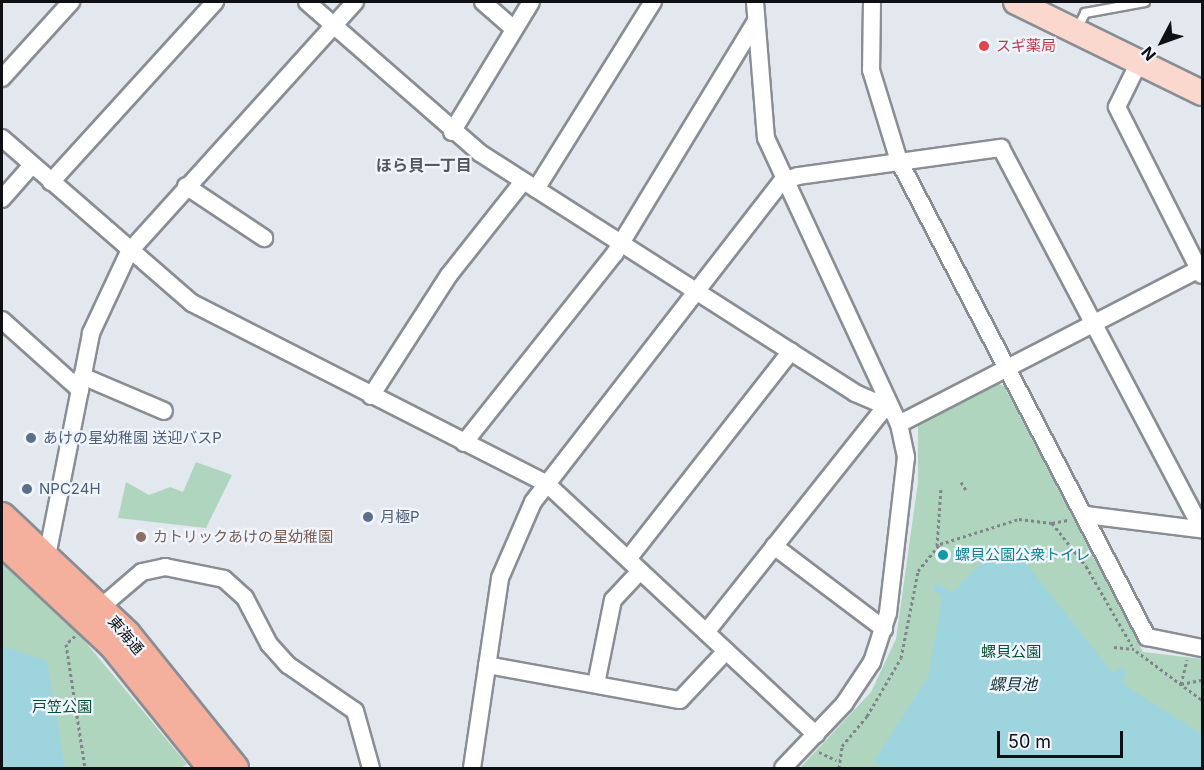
<!DOCTYPE html>
<html>
<head>
<meta charset="utf-8">
<style>
  body { margin:0 }
  #map { position:relative; width:1204px; height:770px; overflow:hidden; background:#e3e8ef; font-family:Inter,"Noto Sans JP",sans-serif }
  div>[style] { position:absolute }
  .green>* { inset:0; background:#b0d5be }
  .water>* { inset:0; background:#9ed4de }
  .path>* { height:3px; margin-top:-1.5px; transform-origin:0; background:repeating-linear-gradient(90deg,#81848a 0 3px,transparent 0 6px) }
  .roads { filter:drop-shadow(2px 0 #898e94) drop-shadow(-2px 0 #898e94) drop-shadow(0 2px #898e94) drop-shadow(0 -2px #898e94) }
  .lane>* { height:8px; margin:-4px; padding:0 4px; transform-origin:4px; border-radius:4px; background:#fff }
  .street>* { height:16px; margin:-8px; padding:0 8px; transform-origin:8px; border-radius:8px; background:#fff }
  .secondary>* { height:24px; margin:-12px; padding:0 12px; transform-origin:12px; border-radius:12px; background:#fad8ce }
  .primary>* { height:26px; margin:-13px; padding:0 13px; transform-origin:13px; border-radius:13px; background:#f4b09d }
  .dots>* { width:16px; height:16px; translate:-50% -50%; box-sizing:border-box; border:3px solid #f0f5fd; border-radius:50% }
  span { translate:-50% -50%; white-space:nowrap; text-align:center; line-height:1.15; -webkit-text-stroke:4.5px #f0f5fd; paint-order:stroke }
  .health-label { font-size:15px; color:#be3a42 }
  .left { translate:0 -50%; text-align:left }
  .service-label { font-size:15px; color:#4e5e75 }
  .education-label { font-size:15px; color:#785e54 }
  .culture-label { font-size:15px; color:#0d838f }
  .street-label { font-size:15px; color:#0f1013 }
  .park-label { font-size:15px; color:#055030 }
  .neighbourhood-label { font-size:16px; color:#53575d; font-weight:700 }
  .water-label { font-size:16px; color:#122e33; font-style:italic }
  .frame { position:absolute; inset:0; border:3px solid #0f1013; pointer-events:none }
  .north { position:absolute; left:1132px; top:12px; width:60px; height:60px; -webkit-text-stroke:4px #f0f5fd; paint-order:stroke; rotate:229deg; font-size:16px; font-weight:700; line-height:24px; text-align:center; color:#0f1013 }
  .north::after { content:''; display:block; margin:auto; width:21px; height:27px; background:#0f1013; clip-path:polygon(50% 0,100% 100%,50% 72%,0 100%) }
  .scale { position:absolute; left:997px; top:731px; width:126px; height:27px; box-sizing:border-box; border:3px solid #0f1013; border-top:0; padding-left:8px; font-size:18px; line-height:21px; white-space:nowrap; color:#0f1013; -webkit-text-stroke:4px #f0f5fd; paint-order:stroke }
</style>
</head>
<body>
<div id="map">
  <div class="green">
    <i style="clip-path:polygon(996px 383px,1004px 386px,1143px 652px,1202px 659px,1202px 768px,800px 768px,871px 692px,896px 639px,918px 482px,918px 424px)"></i>
    <i style="clip-path:polygon(196px 462px,232px 475px,206px 528px,118px 518px,126px 482px,149px 495px,170px 487px,183px 492px)"></i>
    <i style="clip-path:polygon(2px 560px,78px 633px,187px 764px,181px 768px,2px 768px)"></i>
  </div>
  <div class="water">
    <i style="clip-path:polygon(1005px 550px,1020px 556px,1113px 673px,1121px 666px,1126px 670px,1123px 684px,1202px 734px,1202px 768px,883px 768px,874px 761px,928px 677px,942px 598px,932px 588px,935px 583px,953px 592px,977px 567px)"></i>
    <i style="clip-path:polygon(2px 646px,47px 661px,65px 768px,2px 768px)"></i>
  </div>
  <div class="path">
    <i style="left:961px;top:482px;width:9px;rotate:58deg"></i>
    <i style="left:1052px;top:523px;width:16px;rotate:-11deg"></i>
    <i style="left:937px;top:546px;width:59px;rotate:-86.1deg"></i>
    <i style="left:75px;top:636px;width:12px;rotate:138deg"></i>
    <i style="left:66px;top:644px;width:125px;rotate:81.3deg"></i>
    <i style="left:1114px;top:647px;width:20px;rotate:6deg"></i>
    <i style="left:1136px;top:651px;width:82px;rotate:36.6deg"></i>
    <i style="left:1181px;top:684px;width:25px;rotate:-76deg"></i>
    <i style="left:1181px;top:684px;width:21px;rotate:-11deg"></i>
    <i style="left:819px;top:752px;width:19px;rotate:25deg"></i>
    <i style="left:839px;top:768px;width:22px;rotate:-82deg"></i>
    <i style="left:842px;top:746px;width:39px;rotate:-50deg"></i>
    <i style="left:867px;top:716px;width:67px;rotate:-59.6deg"></i>
    <i style="left:901px;top:658px;width:89px;rotate:-78.9deg"></i>
    <i style="left:918px;top:571px;width:35px;rotate:-51deg"></i>
    <i style="left:940px;top:544px;width:83px;rotate:-17.6deg"></i>
    <i style="left:1019px;top:519px;width:33px;rotate:7deg"></i>
    <i style="left:1052px;top:523px;width:55px;rotate:51.7deg"></i>
    <i style="left:1086px;top:566px;width:92px;rotate:60.1deg"></i>
  </div>
  <div class="roads">
    <div class="lane">
      <i style="left:1077px;top:29px;width:18px;rotate:-63deg"></i>
      <i style="left:1085px;top:13px;width:61px;rotate:-10.4deg"></i>
    </div>
    <div class="street">
      <i style="left:307px;top:2px;width:230px;rotate:41.1deg"></i>
      <i style="left:480px;top:153px;width:445px;rotate:32.6deg"></i>
      <i style="left:855px;top:393px;width:34px;rotate:23deg"></i>
      <i style="left:886px;top:406px;width:289px;rotate:128.5deg"></i>
      <i style="left:483px;top:2px;width:41px;rotate:41.1deg"></i>
      <i style="left:755px;top:2px;width:136px;rotate:85.4deg"></i>
      <i style="left:766px;top:138px;width:315px;rotate:65.1deg"></i>
      <i style="left:899px;top:424px;width:34px;rotate:78deg"></i>
      <i style="left:906px;top:457px;width:157px;rotate:96.6deg"></i>
      <i style="left:888px;top:613px;width:52px;rotate:108.1deg"></i>
      <i style="left:872px;top:662px;width:50px;rotate:123.7deg"></i>
      <i style="left:844px;top:704px;width:88px;rotate:133.6deg"></i>
      <i style="left:872px;top:2px;width:68px;rotate:90.8deg"></i>
      <i style="left:871px;top:70px;width:95px;rotate:72.9deg"></i>
      <i style="left:899px;top:161px;width:537px;rotate:62.48deg"></i>
      <i style="left:1147px;top:637px;width:56px;rotate:11.3deg"></i>
      <i style="left:1140px;top:60px;width:52px;rotate:116.1deg"></i>
      <i style="left:1117px;top:107px;width:188px;rotate:63.2deg"></i>
      <i style="left:2px;top:78px;width:103px;rotate:-47.8deg"></i>
      <i style="left:452px;top:132px;width:152px;rotate:-58.7deg"></i>
      <i style="left:2px;top:138px;width:252px;rotate:41deg"></i>
      <i style="left:192px;top:303px;width:397px;rotate:27deg"></i>
      <i style="left:546px;top:483px;width:369px;rotate:43deg"></i>
      <i style="left:51px;top:182px;width:244px;rotate:-47.7deg"></i>
      <i style="left:186px;top:186px;width:94px;rotate:33.7deg"></i>
      <i style="left:536px;top:189px;width:221px;rotate:-58deg"></i>
      <i style="left:2px;top:199px;width:45px;rotate:-48.6deg"></i>
      <i style="left:2px;top:320px;width:105px;rotate:41.9deg"></i>
      <i style="left:82px;top:376px;width:89px;rotate:23.1deg"></i>
      <i style="left:371px;top:396px;width:144px;rotate:-57.2deg"></i>
      <i style="left:449px;top:275px;width:117px;rotate:-51.6deg"></i>
      <i style="left:899px;top:424px;width:335px;rotate:-27.3deg"></i>
      <i style="left:464px;top:443px;width:243px;rotate:-51.5deg"></i>
      <i style="left:615px;top:253px;width:269px;rotate:-58.7deg"></i>
      <i style="left:1086px;top:515px;width:114px;rotate:7.1deg"></i>
      <i style="left:774px;top:546px;width:138px;rotate:37deg"></i>
      <i style="left:47px;top:556px;width:227px;rotate:-78.8deg"></i>
      <i style="left:91px;top:333px;width:89px;rotate:-64.9deg"></i>
      <i style="left:129px;top:252px;width:337px;rotate:-47.9deg"></i>
      <i style="left:628px;top:559px;width:264px;rotate:-51.9deg"></i>
      <i style="left:101px;top:607px;width:54px;rotate:-40.5deg"></i>
      <i style="left:142px;top:572px;width:24px;rotate:-12deg"></i>
      <i style="left:165px;top:567px;width:60px;rotate:11.5deg"></i>
      <i style="left:224px;top:579px;width:28px;rotate:42deg"></i>
      <i style="left:245px;top:598px;width:52px;rotate:62.4deg"></i>
      <i style="left:269px;top:644px;width:28px;rotate:48deg"></i>
      <i style="left:288px;top:665px;width:81px;rotate:34.5deg"></i>
      <i style="left:355px;top:711px;width:59px;rotate:74.3deg"></i>
      <i style="left:487px;top:665px;width:196px;rotate:10.3deg"></i>
      <i style="left:680px;top:700px;width:67px;rotate:-46.8deg"></i>
      <i style="left:596px;top:684px;width:86px;rotate:-78.6deg"></i>
      <i style="left:613px;top:600px;width:40px;rotate:-47deg"></i>
      <i style="left:472px;top:768px;width:192px;rotate:-81.6deg"></i>
      <i style="left:500px;top:578px;width:83px;rotate:-66.5deg"></i>
      <i style="left:533px;top:502px;width:406px;rotate:-52.2deg"></i>
      <i style="left:782px;top:181px;width:17px;rotate:-17deg"></i>
      <i style="left:798px;top:176px;width:205px;rotate:-7.9deg"></i>
      <i style="left:1001px;top:148px;width:431px;rotate:62.2deg"></i>
    </div>
    <div class="secondary">
      <i style="left:1016px;top:2px;width:207px;rotate:26.1deg"></i>
    </div>
    <div class="primary">
      <i style="left:2px;top:516px;width:172px;rotate:43.3deg"></i>
      <i style="left:127px;top:634px;width:172px;rotate:51.1deg"></i>
      <i style="left:2px;top:542px;width:152px;rotate:43.1deg"></i>
      <i style="left:113px;top:646px;width:154px;rotate:51.1deg"></i>
    </div>
  </div>
  <div class="dots">
    <i style="left:984px;top:46px;background:#e0444e"></i>
    <i style="left:31px;top:438px;background:#5c6f8a"></i>
    <i style="left:27px;top:489px;background:#5c6f8a"></i>
    <i style="left:368px;top:517px;background:#5c6f8a"></i>
    <i style="left:141px;top:537px;background:#8d6e63"></i>
    <i style="left:943px;top:555px;background:#0f9aa8"></i>
  </div>
  <div class="health-label">
    <span class="left" style="left:996px;top:46px">スギ薬局</span>
  </div>
  <div class="service-label">
    <span class="left" style="left:43px;top:438px">あけの星幼稚園 送迎バスP</span>
    <span class="left" style="left:39px;top:489px">NPC24H</span>
    <span class="left" style="left:380px;top:517px">月極P</span>
  </div>
  <div class="education-label">
    <span class="left" style="left:153px;top:537px">カトリックあけの星幼稚園</span>
  </div>
  <div class="culture-label">
    <span class="left" style="left:955px;top:555px">螺貝公園公衆トイレ</span>
  </div>
  <div class="street-label">
    <span style="left:126px;top:635px;rotate:49deg">東海通</span>
  </div>
  <div class="park-label">
    <span style="left:1011px;top:652px">螺貝公園</span>
    <span style="left:62px;top:707px">戸笠公園</span>
  </div>
  <div class="neighbourhood-label">
    <span style="left:424px;top:165px">ほら貝一丁目</span>
  </div>
  <div class="water-label">
    <span style="left:1013px;top:684px">螺貝池</span>
  </div>
  <div class="frame"></div>
  <div class="north">N</div>
  <div class="scale">50 m</div>
</div>
</body>
</html>
